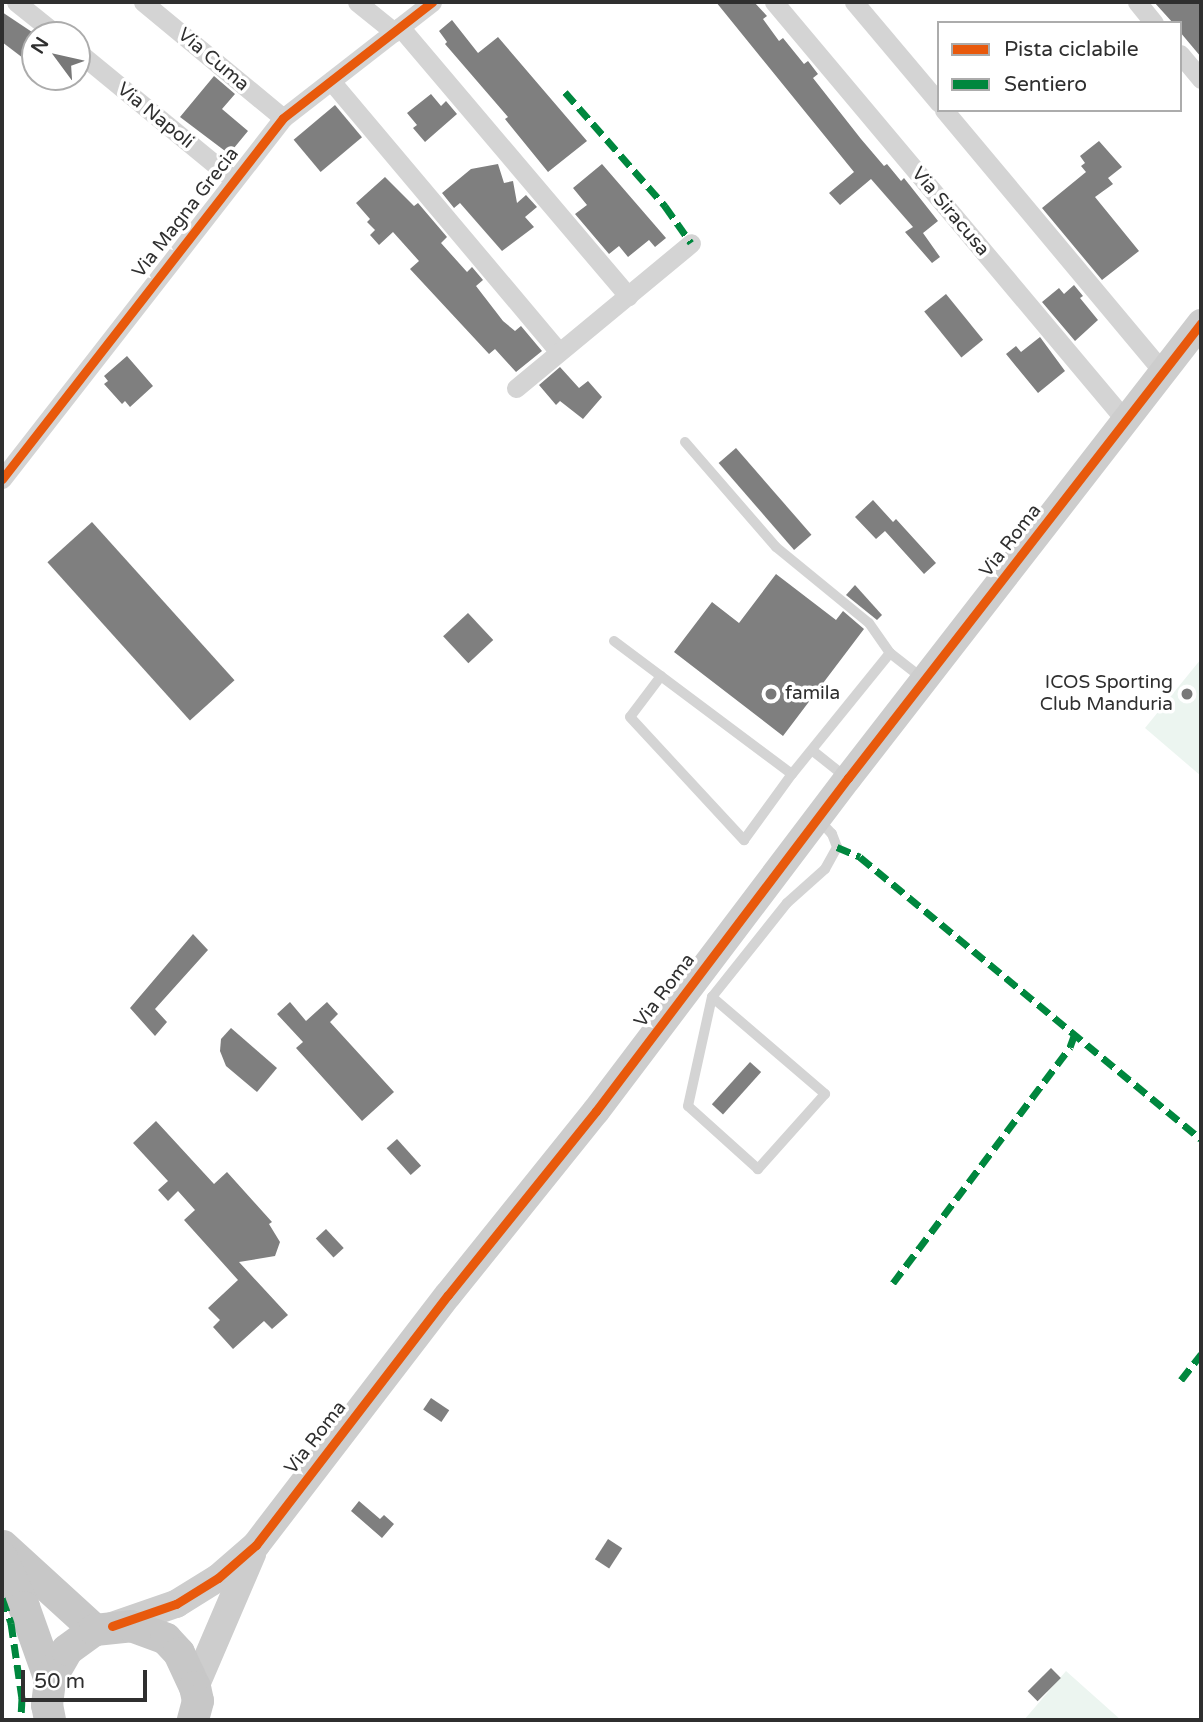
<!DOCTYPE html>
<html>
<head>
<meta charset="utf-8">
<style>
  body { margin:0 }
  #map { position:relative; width:1203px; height:1722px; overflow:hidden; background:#fff; font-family:"Varela Round",sans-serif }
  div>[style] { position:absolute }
  .green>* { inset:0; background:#ecf5f0 }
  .building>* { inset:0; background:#7f7f7f; transform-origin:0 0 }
  .lane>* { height:10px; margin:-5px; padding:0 5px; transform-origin:5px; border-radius:5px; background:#d4d4d4 }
  .street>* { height:19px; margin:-9.5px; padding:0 9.5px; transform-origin:9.5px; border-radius:9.5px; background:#d4d4d4 }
  .secondary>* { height:28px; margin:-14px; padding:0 14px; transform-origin:14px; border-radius:14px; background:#cdcdcd }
  .primary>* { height:32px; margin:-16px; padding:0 16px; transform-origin:16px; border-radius:16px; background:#c7c7c7 }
  .quiet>* { height:7px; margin-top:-3.5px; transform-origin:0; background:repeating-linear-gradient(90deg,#00873e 0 14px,transparent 0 21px) }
  .cycleway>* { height:9px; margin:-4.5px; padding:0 4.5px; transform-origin:4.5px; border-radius:4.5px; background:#e8590c }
  .dots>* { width:19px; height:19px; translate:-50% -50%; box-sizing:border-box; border:4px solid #fff; border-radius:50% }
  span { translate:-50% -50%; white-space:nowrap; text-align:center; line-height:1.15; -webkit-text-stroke:7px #fff; paint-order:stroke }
  .street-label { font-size:19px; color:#2f2f2f }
  .poi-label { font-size:19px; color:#2f2f2f }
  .right { translate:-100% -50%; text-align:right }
  .left { translate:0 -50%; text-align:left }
  .frame { position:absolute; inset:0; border:4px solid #2f2f2f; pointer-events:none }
  .legend { position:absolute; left:937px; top:21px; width:245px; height:91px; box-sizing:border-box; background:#fff; border:2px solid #acacac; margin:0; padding:9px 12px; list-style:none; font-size:21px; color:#2f2f2f }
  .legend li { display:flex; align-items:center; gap:14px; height:35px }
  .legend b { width:35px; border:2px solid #acacac }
  .north { position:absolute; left:21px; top:21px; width:70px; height:70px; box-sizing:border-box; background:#fff; border:2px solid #acacac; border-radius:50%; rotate:303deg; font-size:19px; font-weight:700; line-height:28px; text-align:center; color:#2f2f2f }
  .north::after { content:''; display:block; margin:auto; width:24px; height:32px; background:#787878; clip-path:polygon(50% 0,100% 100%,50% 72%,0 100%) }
  .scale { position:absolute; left:21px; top:1670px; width:126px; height:32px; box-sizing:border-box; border:4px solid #2f2f2f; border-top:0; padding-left:9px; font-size:21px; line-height:24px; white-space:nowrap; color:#2f2f2f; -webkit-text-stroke:5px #fff; paint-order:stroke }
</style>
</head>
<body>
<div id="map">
  <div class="green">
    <i style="clip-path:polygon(1201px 659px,1201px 776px,1145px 728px)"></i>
    <i style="clip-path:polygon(1066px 1671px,1121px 1720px,1024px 1720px)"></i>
  </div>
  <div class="building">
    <i style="clip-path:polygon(716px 2px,754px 2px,767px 16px,763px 19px,779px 41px,783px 38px,804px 64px,808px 61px,818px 74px,813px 78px,861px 139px,884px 166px,887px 164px,901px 181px,904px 178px,938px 221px,923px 233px,940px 257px,932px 263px,905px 232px,913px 227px,871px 179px,840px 205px,829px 193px,854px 172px)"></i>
    <i style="clip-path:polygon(1154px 2px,1201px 2px,1201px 57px,1180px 32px,1180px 23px,1173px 23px)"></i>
    <i style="clip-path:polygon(2px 12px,35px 34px,35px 44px,23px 58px,2px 42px)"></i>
    <i style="clip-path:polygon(452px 20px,478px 53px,498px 37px,587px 141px,548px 172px,505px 119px,508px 117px,445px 44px,447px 42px,439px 31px)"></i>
    <i style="clip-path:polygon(214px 76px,235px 94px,222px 109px,248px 131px,229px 154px,180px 117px)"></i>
    <i style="clip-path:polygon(431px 94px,441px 106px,446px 101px,457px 114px,425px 142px,413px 128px,417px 125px,407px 113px)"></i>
    <i style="left:335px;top:105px;width:42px;height:54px;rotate:50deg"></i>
    <i style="clip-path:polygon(1099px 141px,1122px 167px,1108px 178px,1113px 184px,1095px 197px,1139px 251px,1102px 280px,1042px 208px,1086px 172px,1081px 166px,1085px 163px,1080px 156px)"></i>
    <i style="clip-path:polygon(498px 164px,504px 183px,513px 181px,517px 203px,526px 195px,537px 207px,525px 217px,534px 227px,502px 251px,460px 203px,454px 208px,442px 193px,471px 169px)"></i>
    <i style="clip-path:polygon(602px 164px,666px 238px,655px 247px,649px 240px,628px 257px,619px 246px,609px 254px,575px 214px,587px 205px,573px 188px)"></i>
    <i style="clip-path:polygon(385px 177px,414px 206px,418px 203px,447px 237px,441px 243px,467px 272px,472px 267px,483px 280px,476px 286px,503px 321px,515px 331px,521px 326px,542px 351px,516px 372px,495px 349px,489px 354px,410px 269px,419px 261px,393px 232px,379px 245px,370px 235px,375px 230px,367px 222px,370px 219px,356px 203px)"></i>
    <i style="clip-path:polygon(1074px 285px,1083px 296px,1080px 298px,1098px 320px,1075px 341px,1042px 302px,1059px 288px,1064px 294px)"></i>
    <i style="left:946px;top:294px;width:59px;height:28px;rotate:51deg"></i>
    <i style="clip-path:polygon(1040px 337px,1065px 371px,1038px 393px,1006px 354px,1016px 346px,1021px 352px)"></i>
    <i style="clip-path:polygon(127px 356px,153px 386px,130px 407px,125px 401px,122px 404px,104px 384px,108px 381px,104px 376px)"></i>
    <i style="clip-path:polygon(560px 367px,579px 388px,588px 381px,602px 397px,583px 419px,560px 401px,556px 405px,539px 385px)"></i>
    <i style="left:736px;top:448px;width:115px;height:23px;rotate:49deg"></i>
    <i style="clip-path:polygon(873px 500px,893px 522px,896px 519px,936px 563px,924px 574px,885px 531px,876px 539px,855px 517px)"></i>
    <i style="left:92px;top:522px;width:213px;height:60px;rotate:48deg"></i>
    <i style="clip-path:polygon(776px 574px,836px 620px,843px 611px,864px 629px,783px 736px,674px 652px,712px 602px,739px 623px)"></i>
    <i style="clip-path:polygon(855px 585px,882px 615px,877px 620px,846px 595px)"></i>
    <i style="left:468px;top:613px;width:37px;height:34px;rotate:47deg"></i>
    <i style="clip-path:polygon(193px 934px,208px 950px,155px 1009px,167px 1022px,155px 1036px,130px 1008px)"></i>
    <i style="clip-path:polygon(290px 1002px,306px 1021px,327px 1002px,338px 1014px,330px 1022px,394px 1092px,362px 1121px,296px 1048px,303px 1042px,277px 1014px)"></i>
    <i style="clip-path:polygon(231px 1028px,277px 1068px,257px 1092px,226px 1066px,220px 1051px,221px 1039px)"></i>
    <i style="left:750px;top:1062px;width:15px;height:57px;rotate:42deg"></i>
    <i style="clip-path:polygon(156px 1121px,214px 1184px,227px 1172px,272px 1222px,269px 1224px,280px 1242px,275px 1256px,239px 1262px,288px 1315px,272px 1329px,264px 1321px,233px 1349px,213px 1327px,220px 1320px,208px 1308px,238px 1280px,184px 1220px,195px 1210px,178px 1191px,168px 1201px,158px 1190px,168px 1181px,133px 1143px)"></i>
    <i style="left:397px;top:1139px;width:36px;height:14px;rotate:48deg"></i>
    <i style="left:326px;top:1229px;width:26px;height:14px;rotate:47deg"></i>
    <i style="left:431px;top:1398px;width:22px;height:14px;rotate:34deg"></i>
    <i style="clip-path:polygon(359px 1501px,380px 1519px,384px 1515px,394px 1524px,382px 1538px,351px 1511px)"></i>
    <i style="left:608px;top:1539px;width:17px;height:24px;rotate:33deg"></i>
    <i style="left:1051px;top:1668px;width:14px;height:33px;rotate:45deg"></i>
  </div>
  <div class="lane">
    <i style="left:685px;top:442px;width:139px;rotate:49.1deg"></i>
    <i style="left:776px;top:547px;width:120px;rotate:39.3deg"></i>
    <i style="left:869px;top:623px;width:37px;rotate:55deg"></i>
    <i style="left:890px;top:653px;width:39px;rotate:38deg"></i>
    <i style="left:614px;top:641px;width:222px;rotate:36.8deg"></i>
    <i style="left:792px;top:774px;width:156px;rotate:-51deg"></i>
    <i style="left:661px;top:676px;width:51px;rotate:127.1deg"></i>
    <i style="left:630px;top:717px;width:168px;rotate:47.2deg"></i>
    <i style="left:744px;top:840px;width:82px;rotate:-54deg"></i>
    <i style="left:813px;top:751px;width:43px;rotate:38.5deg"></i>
    <i style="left:712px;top:997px;width:149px;rotate:40.6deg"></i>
    <i style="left:825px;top:1094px;width:101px;rotate:131.8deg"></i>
    <i style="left:758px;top:1169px;width:94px;rotate:-138deg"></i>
    <i style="left:688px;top:1106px;width:112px;rotate:-77.6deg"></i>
    <i style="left:712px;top:997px;width:120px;rotate:-51.4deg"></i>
    <i style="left:787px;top:903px;width:51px;rotate:-41.8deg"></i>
    <i style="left:825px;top:869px;width:25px;rotate:-61deg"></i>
    <i style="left:837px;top:847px;width:14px;rotate:-111deg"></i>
    <i style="left:832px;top:834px;width:18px;rotate:-133deg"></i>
  </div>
  <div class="street">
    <i style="left:16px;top:2px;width:53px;rotate:38.8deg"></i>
    <i style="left:143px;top:2px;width:182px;rotate:39.6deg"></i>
    <i style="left:357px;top:2px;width:48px;rotate:39deg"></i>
    <i style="left:774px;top:2px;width:547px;rotate:49.97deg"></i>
    <i style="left:854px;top:2px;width:132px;rotate:49.9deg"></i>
    <i style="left:1137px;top:2px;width:27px;rotate:51deg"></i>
    <i style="left:400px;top:27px;width:353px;rotate:49.7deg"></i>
    <i style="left:77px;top:51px;width:203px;rotate:39.4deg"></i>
    <i style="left:1180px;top:54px;width:33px;rotate:50deg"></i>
    <i style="left:331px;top:81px;width:354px;rotate:49.9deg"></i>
    <i style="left:944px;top:110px;width:341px;rotate:50.1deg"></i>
    <i style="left:516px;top:388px;width:227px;rotate:-39.6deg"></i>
    <i style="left:2px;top:479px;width:457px;rotate:-52.1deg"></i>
    <i style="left:283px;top:118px;width:189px;rotate:-37.9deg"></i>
  </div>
  <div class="secondary">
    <i style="left:112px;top:1626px;width:68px;rotate:-19deg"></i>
    <i style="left:176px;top:1604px;width:49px;rotate:-31.8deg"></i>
    <i style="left:218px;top:1578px;width:50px;rotate:-41deg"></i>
    <i style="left:256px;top:1545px;width:315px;rotate:-52.5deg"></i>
    <i style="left:448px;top:1295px;width:236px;rotate:-51.2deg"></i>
    <i style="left:596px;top:1111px;width:418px;rotate:-52.9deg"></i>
    <i style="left:848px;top:778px;width:576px;rotate:-52.19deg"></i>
    <i style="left:195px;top:1687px;width:145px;rotate:-66.8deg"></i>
  </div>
  <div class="primary">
    <i style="left:3px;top:1546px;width:125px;rotate:42.4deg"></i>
    <i style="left:2px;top:1558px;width:54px;rotate:65.8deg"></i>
    <i style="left:24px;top:1607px;width:77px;rotate:70.4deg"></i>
    <i style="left:50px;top:1720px;width:15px;rotate:-101deg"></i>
    <i style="left:47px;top:1705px;width:25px;rotate:-83deg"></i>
    <i style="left:50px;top:1680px;width:34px;rotate:-60deg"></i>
    <i style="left:67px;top:1650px;width:34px;rotate:-36deg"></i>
    <i style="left:95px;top:1630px;width:36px;rotate:-6deg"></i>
    <i style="left:131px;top:1626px;width:37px;rotate:20deg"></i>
    <i style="left:166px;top:1639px;width:19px;rotate:47deg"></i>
    <i style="left:179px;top:1653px;width:38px;rotate:65deg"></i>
    <i style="left:195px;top:1687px;width:14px;rotate:78deg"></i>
    <i style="left:198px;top:1701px;width:20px;rotate:105deg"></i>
  </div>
  <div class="quiet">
    <i style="left:565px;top:92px;width:152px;rotate:48.7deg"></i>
    <i style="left:665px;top:206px;width:45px;rotate:54.9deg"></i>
    <i style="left:837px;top:847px;width:25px;rotate:23deg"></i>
    <i style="left:860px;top:857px;width:442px;rotate:39.6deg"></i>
    <i style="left:893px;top:1283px;width:295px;rotate:-53.1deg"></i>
    <i style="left:1070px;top:1047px;width:12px;rotate:-70deg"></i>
    <i style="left:1181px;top:1380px;width:33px;rotate:-52deg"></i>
    <i style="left:2px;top:1598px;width:27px;rotate:70deg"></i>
    <i style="left:11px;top:1623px;width:76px;rotate:81.7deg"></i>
    <i style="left:22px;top:1698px;width:22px;rotate:93deg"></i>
  </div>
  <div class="cycleway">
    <i style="left:2px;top:479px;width:457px;rotate:-52.1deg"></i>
    <i style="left:283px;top:118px;width:189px;rotate:-37.9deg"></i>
    <i style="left:112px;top:1626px;width:68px;rotate:-19deg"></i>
    <i style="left:176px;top:1604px;width:49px;rotate:-31.8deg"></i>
    <i style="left:218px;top:1578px;width:50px;rotate:-41deg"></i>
    <i style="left:256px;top:1545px;width:315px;rotate:-52.5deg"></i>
    <i style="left:448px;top:1295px;width:236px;rotate:-51.2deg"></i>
    <i style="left:596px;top:1111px;width:418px;rotate:-52.9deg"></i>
    <i style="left:848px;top:778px;width:576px;rotate:-52.19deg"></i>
  </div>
  <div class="dots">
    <i style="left:771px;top:694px;background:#787878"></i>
    <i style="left:1187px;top:694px;background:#787878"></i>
  </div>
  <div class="street-label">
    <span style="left:213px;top:60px;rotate:40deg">Via Cuma</span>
    <span style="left:155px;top:116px;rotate:39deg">Via Napoli</span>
    <span style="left:950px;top:212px;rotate:50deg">Via Siracusa</span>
    <span style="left:186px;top:213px;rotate:-52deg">Via Magna Grecia</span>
    <span style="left:1011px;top:541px;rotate:-52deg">Via Roma</span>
    <span style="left:665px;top:991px;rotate:-53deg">Via Roma</span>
    <span style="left:316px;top:1438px;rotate:-52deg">Via Roma</span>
  </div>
  <div class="poi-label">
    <span class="right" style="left:1173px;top:694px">ICOS Sporting<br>Club Manduria</span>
    <span class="left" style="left:785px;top:694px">famila</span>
  </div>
  <div class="frame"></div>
  <ul class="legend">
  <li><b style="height:9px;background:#e8590c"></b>Pista ciclabile</li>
  <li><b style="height:9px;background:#00873e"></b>Sentiero</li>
  </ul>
  <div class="north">N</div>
  <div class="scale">50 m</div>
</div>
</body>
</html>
